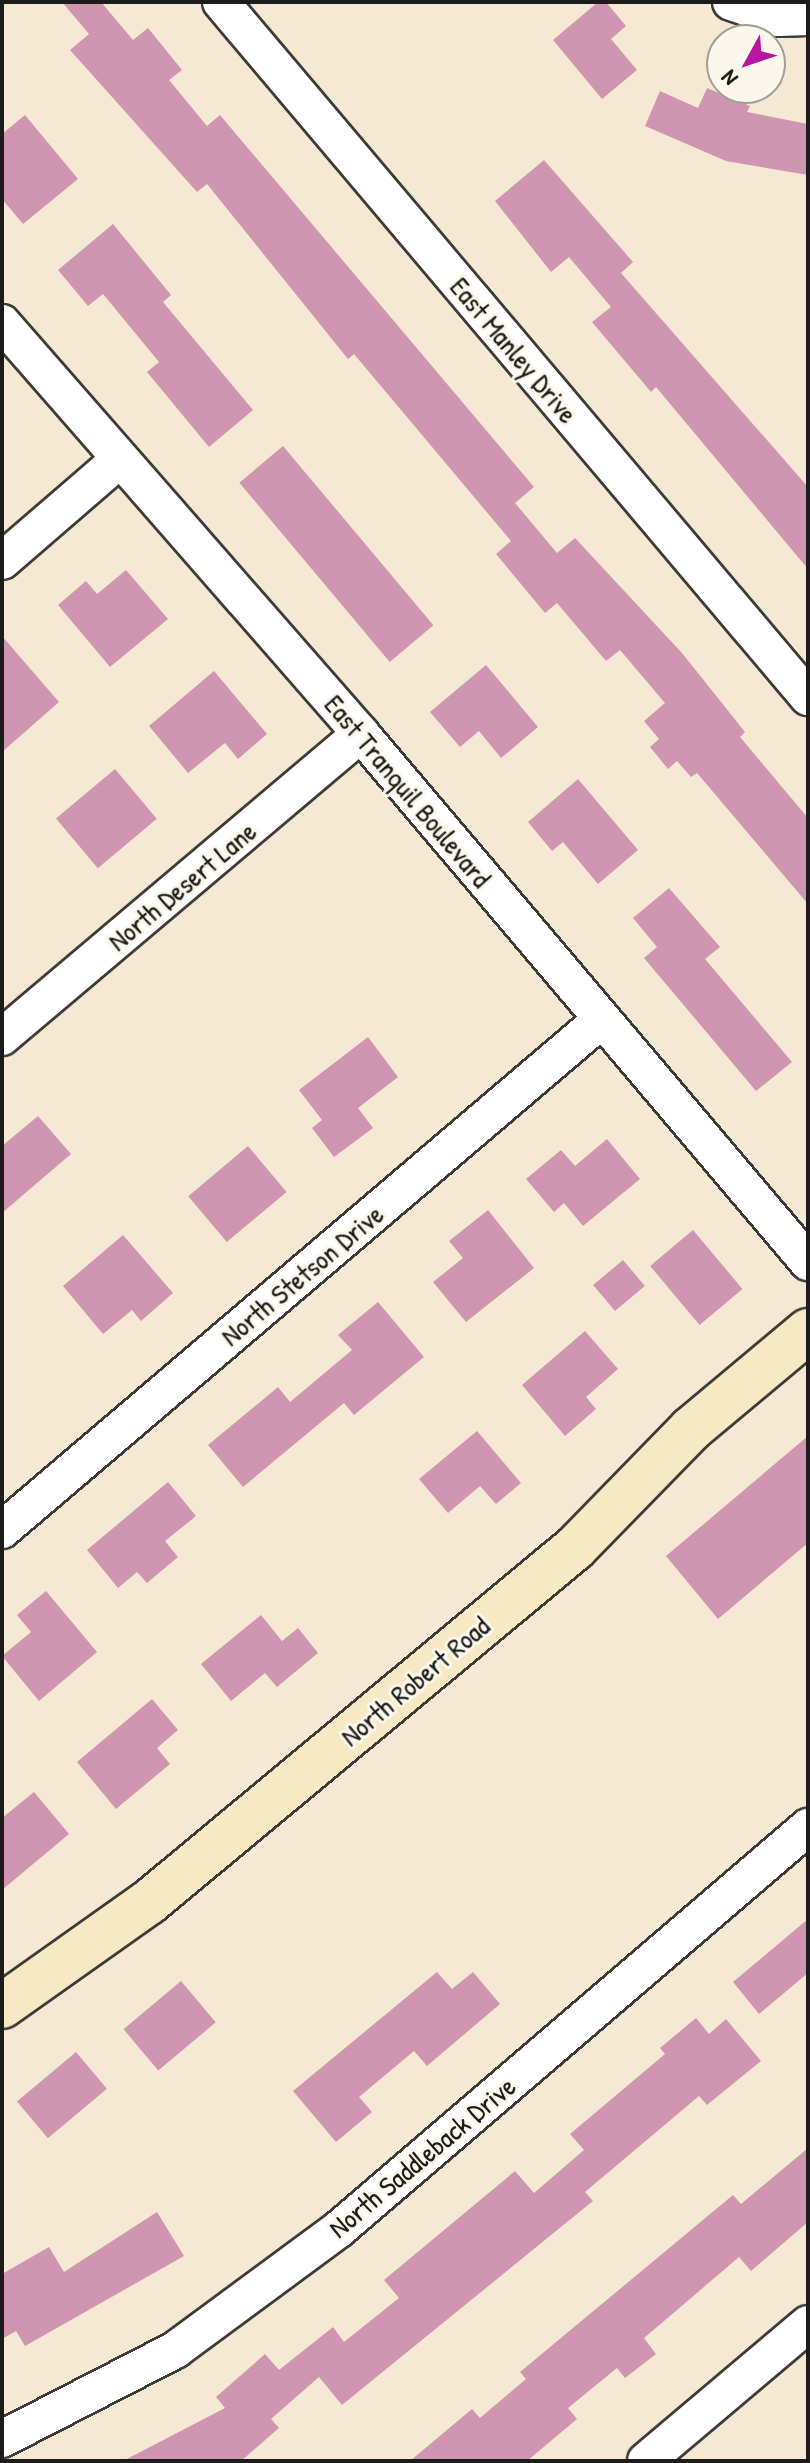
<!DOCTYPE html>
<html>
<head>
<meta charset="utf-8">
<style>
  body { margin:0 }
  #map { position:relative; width:810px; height:2463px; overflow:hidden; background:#f6e9d3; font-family:"Patrick Hand",sans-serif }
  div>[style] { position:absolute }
  .building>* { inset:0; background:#cf95b1; transform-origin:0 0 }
  .roads { filter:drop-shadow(2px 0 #3d3b37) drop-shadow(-2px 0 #3d3b37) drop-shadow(0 2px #3d3b37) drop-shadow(0 -2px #3d3b37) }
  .street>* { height:36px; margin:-18px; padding:0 18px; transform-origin:18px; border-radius:18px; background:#fff }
  .secondary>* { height:44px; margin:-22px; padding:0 22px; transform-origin:22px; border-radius:22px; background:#f6e9c3 }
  span { translate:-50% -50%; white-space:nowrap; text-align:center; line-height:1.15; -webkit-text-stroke:6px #fbf7ec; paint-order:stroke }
  .street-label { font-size:28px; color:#1c1c1c }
  .frame { position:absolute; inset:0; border:4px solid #1c1c1c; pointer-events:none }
  .north { position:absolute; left:706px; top:24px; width:80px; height:80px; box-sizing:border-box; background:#fbf7ec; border:2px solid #a29f99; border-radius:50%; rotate:230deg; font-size:22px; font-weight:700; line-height:32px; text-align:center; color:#1c1c1c }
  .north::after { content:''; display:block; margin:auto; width:28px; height:36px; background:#b5179e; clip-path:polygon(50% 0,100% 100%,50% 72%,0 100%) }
</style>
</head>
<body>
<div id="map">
  <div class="building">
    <i style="clip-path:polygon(62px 2px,101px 2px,133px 40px,148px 28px,182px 70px,169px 80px,207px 126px,220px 115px,534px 487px,515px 503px,557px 553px,575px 538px,682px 653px,745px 732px,740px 737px,808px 818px,808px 904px,697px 773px,691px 777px,677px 761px,668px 769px,650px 747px,659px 739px,644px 721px,665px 703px,620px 650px,606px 661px,557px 603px,545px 613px,496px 554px,511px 541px,354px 354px,348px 359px,207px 184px,197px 192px,70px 50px,89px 34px)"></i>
    <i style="clip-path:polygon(598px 2px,606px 2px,626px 26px,611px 39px,637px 70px,602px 99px,553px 40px)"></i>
    <i style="clip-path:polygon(707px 88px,750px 106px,747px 112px,808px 124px,808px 175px,726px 161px,645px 126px,660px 91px,698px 108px)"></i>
    <i style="clip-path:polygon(25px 115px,78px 179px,23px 224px,2px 199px,2px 134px)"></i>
    <i style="clip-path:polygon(544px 160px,633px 262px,621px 273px,808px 487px,808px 569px,656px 387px,651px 392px,592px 322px,611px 307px,569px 257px,551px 272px,495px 201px)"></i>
    <i style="clip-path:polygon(113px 224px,171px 295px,163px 302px,253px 410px,209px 447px,147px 372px,159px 362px,103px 294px,88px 306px,58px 270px)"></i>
    <i style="left:283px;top:446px;width:234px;height:57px;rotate:50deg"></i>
    <i style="clip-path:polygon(126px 570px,168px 619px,110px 667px,58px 605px,86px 581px,97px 594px)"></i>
    <i style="clip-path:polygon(2px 636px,59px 702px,2px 752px)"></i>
    <i style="clip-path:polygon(486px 665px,538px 727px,501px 758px,479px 731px,460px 747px,430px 712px)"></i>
    <i style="clip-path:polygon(214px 671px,267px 734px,238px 759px,225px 743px,188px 773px,149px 726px)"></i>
    <i style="left:115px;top:769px;width:65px;height:77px;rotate:50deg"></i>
    <i style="clip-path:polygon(578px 779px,638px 850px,598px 884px,563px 842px,552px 851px,528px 822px)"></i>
    <i style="clip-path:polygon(669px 888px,720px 947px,705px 959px,792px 1062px,756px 1091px,644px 958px,657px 947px,633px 918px)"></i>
    <i style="clip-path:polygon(368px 1037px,398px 1077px,358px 1108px,373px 1128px,334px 1157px,312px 1128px,322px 1120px,299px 1090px)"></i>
    <i style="clip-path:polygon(38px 1116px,71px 1154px,2px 1213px,2px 1146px)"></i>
    <i style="clip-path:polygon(607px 1139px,640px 1179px,583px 1226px,564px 1203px,554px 1212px,526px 1179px,561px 1150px,575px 1166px)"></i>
    <i style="left:248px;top:1146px;width:60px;height:78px;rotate:50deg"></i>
    <i style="clip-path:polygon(488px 1210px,534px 1268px,466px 1322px,433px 1282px,463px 1258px,449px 1241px)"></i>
    <i style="left:693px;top:1230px;width:77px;height:56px;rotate:50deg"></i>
    <i style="clip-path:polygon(123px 1235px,173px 1293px,141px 1321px,132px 1310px,103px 1334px,63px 1286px)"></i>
    <i style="left:623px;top:1260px;width:34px;height:39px;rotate:50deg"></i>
    <i style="clip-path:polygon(378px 1302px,424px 1357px,354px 1415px,344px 1403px,243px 1487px,208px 1445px,278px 1387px,290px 1402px,352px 1350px,338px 1335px)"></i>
    <i style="clip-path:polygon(585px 1331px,618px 1369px,586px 1397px,596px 1409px,565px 1436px,522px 1385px)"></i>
    <i style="clip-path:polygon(477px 1431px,521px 1483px,496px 1504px,480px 1486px,448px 1513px,419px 1479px)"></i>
    <i style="clip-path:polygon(808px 1436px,808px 1543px,718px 1619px,666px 1556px)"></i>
    <i style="clip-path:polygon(168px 1482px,196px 1516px,165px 1541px,178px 1557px,147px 1583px,137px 1572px,118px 1588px,87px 1550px)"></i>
    <i style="clip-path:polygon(46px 1591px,97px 1652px,39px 1701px,2px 1656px,31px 1632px,17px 1615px)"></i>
    <i style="clip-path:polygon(261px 1615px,282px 1641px,298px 1628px,318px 1653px,277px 1687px,265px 1673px,231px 1701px,201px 1664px)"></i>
    <i style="clip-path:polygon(152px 1699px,178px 1730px,157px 1748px,170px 1764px,116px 1809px,77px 1762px)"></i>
    <i style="clip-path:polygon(34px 1792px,69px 1834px,2px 1890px,2px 1818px)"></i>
    <i style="clip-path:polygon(808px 1919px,808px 1973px,759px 2014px,733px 1982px)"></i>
    <i style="clip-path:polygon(437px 1972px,452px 1989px,473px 1972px,500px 2004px,427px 2066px,414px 2051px,359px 2097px,372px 2112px,336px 2142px,293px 2091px)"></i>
    <i style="left:181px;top:1981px;width:54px;height:75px;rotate:50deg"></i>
    <i style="clip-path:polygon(696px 2018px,709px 2034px,726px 2019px,761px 2061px,707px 2105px,699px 2096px,585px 2192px,593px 2201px,342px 2405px,319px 2377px,271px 2419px,279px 2428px,241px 2461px,123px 2461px,225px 2408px,216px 2397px,265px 2354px,279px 2370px,333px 2327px,344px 2342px,399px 2298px,384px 2280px,515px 2171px,534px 2193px,584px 2150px,570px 2134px,665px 2054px,660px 2048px)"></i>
    <i style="left:76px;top:2052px;width:48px;height:77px;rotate:50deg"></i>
    <i style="clip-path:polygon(808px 2148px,808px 2222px,751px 2271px,739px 2257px,677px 2310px,644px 2338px,656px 2354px,625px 2378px,617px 2368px,568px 2408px,577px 2419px,527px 2461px,410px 2461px,472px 2409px,480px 2418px,526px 2379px,520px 2372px,733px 2195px,741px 2204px)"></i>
    <i style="clip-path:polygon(157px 2212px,184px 2256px,25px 2346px,16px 2331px,2px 2339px,2px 2274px,49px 2247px,64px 2272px)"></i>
  </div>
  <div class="roads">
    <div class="street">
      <i style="left:221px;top:2px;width:910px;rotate:49.82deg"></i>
      <i style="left:731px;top:2px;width:50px;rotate:18.8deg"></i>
      <i style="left:778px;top:18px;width:30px;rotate:-2deg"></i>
      <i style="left:2px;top:323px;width:546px;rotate:48.86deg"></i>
      <i style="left:361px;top:734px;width:692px;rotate:49.75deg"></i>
      <i style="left:2px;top:561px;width:155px;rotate:-40.8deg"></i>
      <i style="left:2px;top:1037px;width:470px;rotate:-40.2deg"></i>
      <i style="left:2px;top:1530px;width:787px;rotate:-40.41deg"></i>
      <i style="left:2px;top:2439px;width:195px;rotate:-27.2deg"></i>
      <i style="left:175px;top:2350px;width:204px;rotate:-36.4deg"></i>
      <i style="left:339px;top:2229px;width:618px;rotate:-40.6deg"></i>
      <i style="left:646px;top:2461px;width:212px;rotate:-40.2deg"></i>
    </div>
    <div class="secondary">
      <i style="left:2px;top:2006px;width:180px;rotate:-35.3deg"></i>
      <i style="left:149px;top:1902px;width:554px;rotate:-39.73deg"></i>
      <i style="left:575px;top:1548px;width:166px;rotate:-45.7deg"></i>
      <i style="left:691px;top:1429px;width:153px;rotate:-39.9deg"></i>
    </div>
  </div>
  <div class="street-label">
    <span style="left:514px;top:350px;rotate:50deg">East Manley Drive</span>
    <span style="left:408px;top:791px;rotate:50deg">East Tranquil Boulevard</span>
    <span style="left:182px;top:886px;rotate:-40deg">North Desert Lane</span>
    <span style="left:302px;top:1275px;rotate:-40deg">North Stetson Drive</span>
    <span style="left:415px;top:1681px;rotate:-40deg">North Robert Road</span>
    <span style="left:422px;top:2157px;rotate:-40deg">North Saddleback Drive</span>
  </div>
  <div class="frame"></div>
  <div class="north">N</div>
</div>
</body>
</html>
